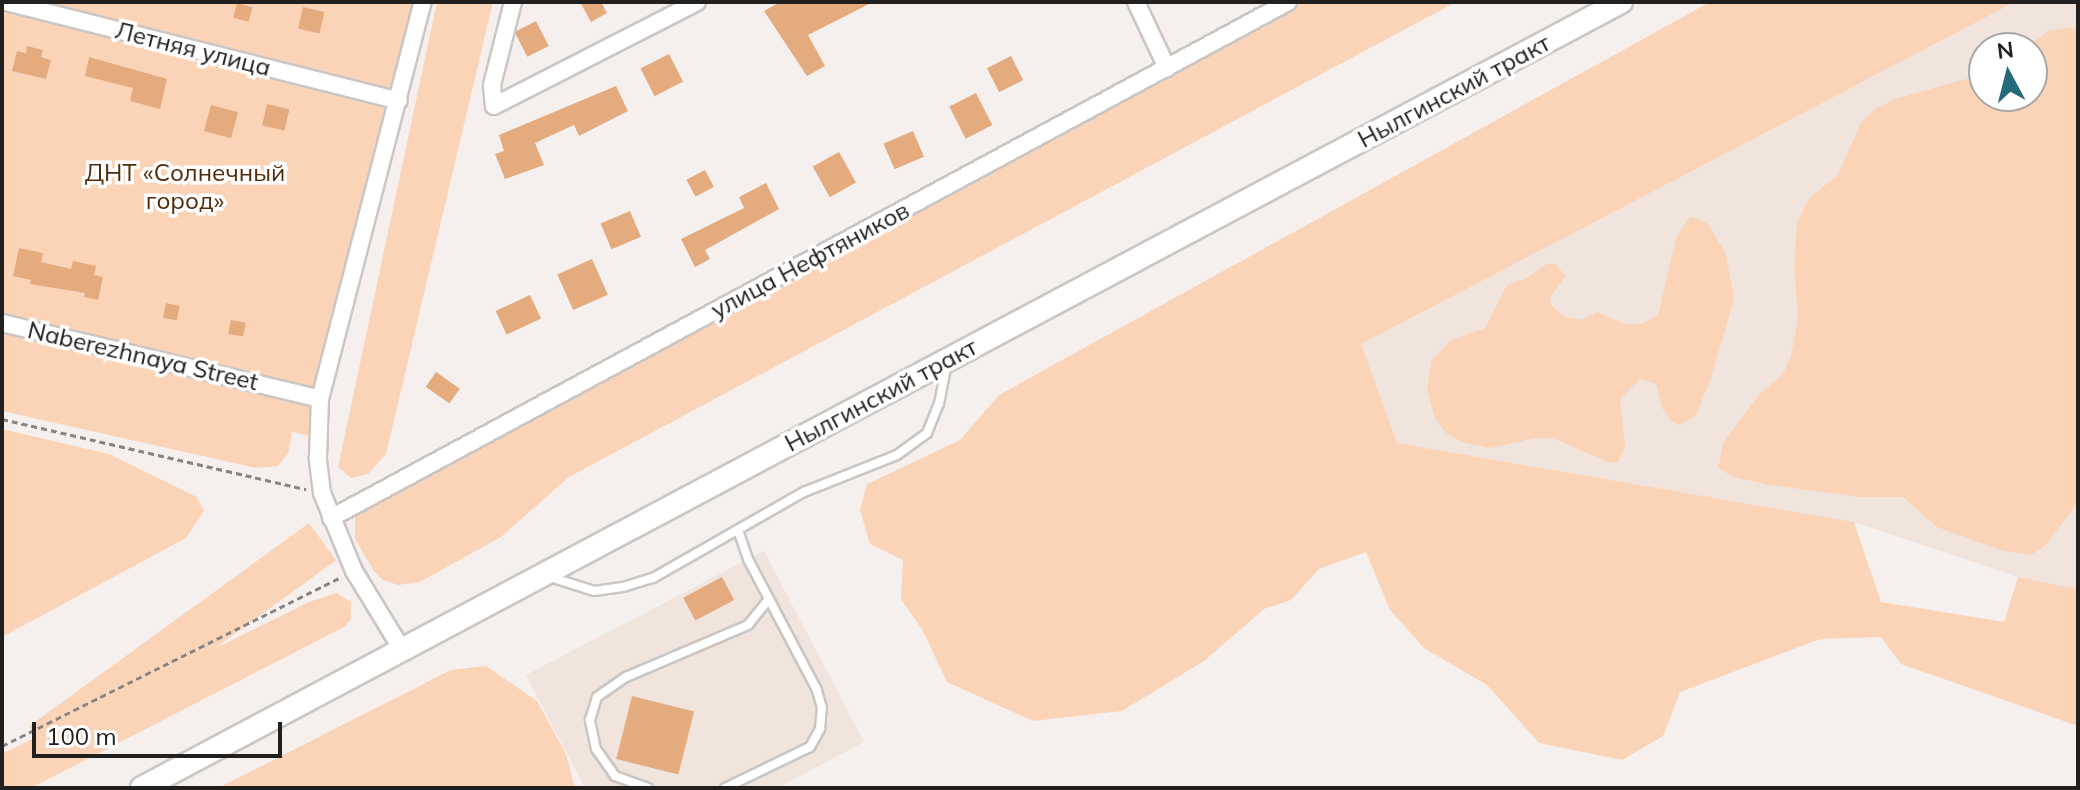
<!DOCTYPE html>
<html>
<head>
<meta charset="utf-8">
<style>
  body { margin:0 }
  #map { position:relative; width:2080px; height:790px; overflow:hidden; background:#f5f0ed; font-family:Mulish,sans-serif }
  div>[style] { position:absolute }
  .built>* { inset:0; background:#f0e4dc }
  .green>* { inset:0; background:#fbd4b8; transform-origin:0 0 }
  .building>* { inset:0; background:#e4ab7f; transform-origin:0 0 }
  .path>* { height:3px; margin-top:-1.5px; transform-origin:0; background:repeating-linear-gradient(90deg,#888482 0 6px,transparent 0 10px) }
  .roads { filter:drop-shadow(2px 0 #cac6c3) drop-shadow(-2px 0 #cac6c3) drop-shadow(0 2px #cac6c3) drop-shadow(0 -2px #cac6c3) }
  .lane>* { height:8px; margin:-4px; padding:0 4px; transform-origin:4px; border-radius:4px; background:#fff }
  .street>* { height:16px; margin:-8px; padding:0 8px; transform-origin:8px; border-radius:8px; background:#fff }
  .secondary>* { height:22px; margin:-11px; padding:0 11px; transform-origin:11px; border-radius:11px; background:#fff }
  span { translate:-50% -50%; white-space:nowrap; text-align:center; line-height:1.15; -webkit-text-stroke:7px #fff; paint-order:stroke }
  .street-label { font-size:24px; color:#22201f }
  .park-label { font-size:24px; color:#522c0a }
  .frame { position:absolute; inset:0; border:4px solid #22201f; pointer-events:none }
  .north { position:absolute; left:1968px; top:32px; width:80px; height:80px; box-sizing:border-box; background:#fff; border:2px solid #a7a6a5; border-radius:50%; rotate:353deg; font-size:22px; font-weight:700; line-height:32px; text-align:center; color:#22201f }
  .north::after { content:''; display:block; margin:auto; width:28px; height:36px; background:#256a7a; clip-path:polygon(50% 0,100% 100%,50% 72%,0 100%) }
  .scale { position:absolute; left:32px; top:722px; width:250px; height:36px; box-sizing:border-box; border:4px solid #22201f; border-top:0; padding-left:10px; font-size:24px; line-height:28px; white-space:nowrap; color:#22201f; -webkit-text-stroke:6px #fff; paint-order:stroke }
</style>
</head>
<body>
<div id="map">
  <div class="built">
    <i style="clip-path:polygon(evenodd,2015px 2px,2078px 2px,2078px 589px,2018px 577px,1854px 522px,1397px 443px,1360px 344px,2015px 2px,1984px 48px,2032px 48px,2032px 96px,1984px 96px,1984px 48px)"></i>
    <i style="clip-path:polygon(764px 551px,864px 742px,777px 788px,585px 788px,526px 675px)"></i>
  </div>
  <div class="green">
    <i style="clip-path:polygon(2px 2px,417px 2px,315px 437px,292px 432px,288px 454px,278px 466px,256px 468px,2px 411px)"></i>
    <i style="clip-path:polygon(437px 2px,493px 2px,386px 454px,368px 474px,351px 478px,338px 467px)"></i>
    <i style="clip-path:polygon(1300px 2px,1456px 2px,569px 477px,501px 537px,420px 582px,398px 585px,383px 580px,374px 571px,355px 539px,355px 516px,368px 502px)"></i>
    <i style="clip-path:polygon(1710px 2px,2015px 2px,1361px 344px,1397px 443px,1854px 522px,1881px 602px,2004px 622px,2018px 577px,2078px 589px,2078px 726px,1901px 664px,1881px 637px,1820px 639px,1680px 692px,1663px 736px,1622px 760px,1539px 743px,1487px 685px,1424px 648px,1390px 610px,1366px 552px,1319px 569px,1291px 600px,1264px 609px,1204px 661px,1122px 711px,1033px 721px,947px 682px,923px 631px,901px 599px,903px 560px,870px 544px,860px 510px,867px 484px,960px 440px,999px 395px)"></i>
    <i style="clip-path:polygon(2068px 28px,2077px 29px,2078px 34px,2078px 502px,2045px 546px,2031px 555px,2003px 551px,1937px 527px,1903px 497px,1860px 497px,1770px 485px,1733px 477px,1718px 468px,1724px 441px,1760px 394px,1783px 374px,1791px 356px,1798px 318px,1794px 266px,1797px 223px,1809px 198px,1837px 176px,1861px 123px,1875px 109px,1895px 99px,1984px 74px,1984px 96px,2032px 96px,2032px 48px,2025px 48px,2050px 30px)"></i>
    <i style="clip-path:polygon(1690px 216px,1708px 224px,1726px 254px,1734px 299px,1711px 378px,1696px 415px,1680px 425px,1672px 422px,1662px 408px,1656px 384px,1640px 379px,1620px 399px,1625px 446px,1618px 462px,1610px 463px,1553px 438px,1536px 438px,1490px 448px,1462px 442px,1446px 433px,1434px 416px,1427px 389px,1432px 360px,1451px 340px,1485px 328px,1507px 285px,1525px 279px,1547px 264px,1555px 264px,1566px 276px,1550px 297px,1551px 305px,1565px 317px,1582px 320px,1597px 312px,1624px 324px,1642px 324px,1658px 315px,1676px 238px)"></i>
    <i style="clip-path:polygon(2px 429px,109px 454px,197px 497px,204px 511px,186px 538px,2px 637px)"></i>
    <i style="left:309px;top:523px;width:46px;height:346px;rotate:54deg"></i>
    <i style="clip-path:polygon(336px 593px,351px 602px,351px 619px,346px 626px,31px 788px,2px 788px,2px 754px,309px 602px)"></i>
    <i style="clip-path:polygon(486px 666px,537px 701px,566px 754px,575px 788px,218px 788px,451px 670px)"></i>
  </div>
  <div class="building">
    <i style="clip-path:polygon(580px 2px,601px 2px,607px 13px,591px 22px)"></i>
    <i style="clip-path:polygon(780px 2px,873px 2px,808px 35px,825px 66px,807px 76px,764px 11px)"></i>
    <i style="left:237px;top:3px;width:16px;height:15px;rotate:15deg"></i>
    <i style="left:303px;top:7px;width:22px;height:22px;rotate:13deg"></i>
    <i style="left:536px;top:21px;width:28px;height:24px;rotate:63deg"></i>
    <i style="clip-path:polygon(27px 46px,43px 50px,41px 57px,51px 60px,46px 79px,12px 71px,17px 51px,26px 53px)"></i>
    <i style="left:669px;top:54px;width:31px;height:32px;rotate:63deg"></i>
    <i style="left:1011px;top:56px;width:27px;height:27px;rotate:63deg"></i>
    <i style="clip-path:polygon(89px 57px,167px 79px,160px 109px,130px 101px,133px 88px,85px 76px)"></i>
    <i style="clip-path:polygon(616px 86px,628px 111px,579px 136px,574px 125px,535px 143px,544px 165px,505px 179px,495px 154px,504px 151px,499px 135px)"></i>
    <i style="left:976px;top:93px;width:36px;height:30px;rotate:63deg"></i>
    <i style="left:267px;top:104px;width:23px;height:22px;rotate:13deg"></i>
    <i style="left:211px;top:105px;width:28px;height:27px;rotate:15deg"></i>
    <i style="left:913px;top:131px;width:28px;height:32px;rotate:67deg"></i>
    <i style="left:839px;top:152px;width:35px;height:30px;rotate:61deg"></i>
    <i style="left:705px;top:170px;width:19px;height:21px;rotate:62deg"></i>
    <i style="clip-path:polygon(766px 183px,779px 209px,705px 250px,710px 259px,695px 267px,681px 239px,744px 208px,739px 197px)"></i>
    <i style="left:630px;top:211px;width:28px;height:32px;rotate:67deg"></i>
    <i style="clip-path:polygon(19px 248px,43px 253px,41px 262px,71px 269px,73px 261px,96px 266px,94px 275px,103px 277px,98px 300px,84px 297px,85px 293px,30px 284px,31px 280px,13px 276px)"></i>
    <i style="left:592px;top:259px;width:39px;height:38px;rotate:66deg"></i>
    <i style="left:530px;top:295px;width:26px;height:38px;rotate:65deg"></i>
    <i style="left:166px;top:303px;width:14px;height:15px;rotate:12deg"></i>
    <i style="left:231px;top:320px;width:15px;height:14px;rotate:11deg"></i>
    <i style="left:436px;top:372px;width:29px;height:18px;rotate:35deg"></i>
    <i style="left:722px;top:577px;width:26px;height:44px;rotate:62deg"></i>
    <i style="left:632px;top:696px;width:64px;height:65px;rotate:14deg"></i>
  </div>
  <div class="path">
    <i style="left:2px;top:419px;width:312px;rotate:13deg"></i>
    <i style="left:2px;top:746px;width:377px;rotate:-26.5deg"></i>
  </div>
  <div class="roads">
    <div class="lane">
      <i style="left:547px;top:576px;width:49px;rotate:17.7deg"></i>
      <i style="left:594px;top:591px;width:29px;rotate:-8deg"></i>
      <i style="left:623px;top:587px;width:31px;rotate:-17deg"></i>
      <i style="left:653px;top:578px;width:174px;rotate:-29.7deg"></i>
      <i style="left:804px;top:492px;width:100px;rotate:-21.7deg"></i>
      <i style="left:897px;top:455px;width:37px;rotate:-36deg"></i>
      <i style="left:927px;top:433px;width:31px;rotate:-68deg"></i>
      <i style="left:939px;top:404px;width:38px;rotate:-79deg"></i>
      <i style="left:648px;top:788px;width:35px;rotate:-160deg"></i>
      <i style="left:615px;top:776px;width:33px;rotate:-125deg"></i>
      <i style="left:596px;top:749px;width:30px;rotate:-102deg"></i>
      <i style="left:590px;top:720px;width:24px;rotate:-73deg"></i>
      <i style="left:597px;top:697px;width:35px;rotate:-35deg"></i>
      <i style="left:626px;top:677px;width:133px;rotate:-23.1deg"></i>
      <i style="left:748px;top:625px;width:33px;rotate:-51deg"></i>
      <i style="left:725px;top:788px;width:94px;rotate:-25.8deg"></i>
      <i style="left:810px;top:747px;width:21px;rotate:-61deg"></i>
      <i style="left:820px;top:729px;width:21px;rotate:-85deg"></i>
      <i style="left:822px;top:708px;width:19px;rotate:-106deg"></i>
      <i style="left:817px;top:690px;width:148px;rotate:-117.8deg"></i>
      <i style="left:748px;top:559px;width:31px;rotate:-109deg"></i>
    </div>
    <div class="street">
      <i style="left:6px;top:2px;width:405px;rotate:14.1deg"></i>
      <i style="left:513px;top:2px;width:86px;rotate:104.2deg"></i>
      <i style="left:492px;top:85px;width:21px;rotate:85deg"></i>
      <i style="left:494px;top:106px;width:228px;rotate:-27.1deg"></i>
      <i style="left:1136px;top:2px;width:73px;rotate:64.8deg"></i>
      <i style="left:2px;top:323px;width:327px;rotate:13.4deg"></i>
      <i style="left:331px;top:518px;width:1087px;rotate:-28.33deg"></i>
      <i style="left:401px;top:648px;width:90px;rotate:-121.4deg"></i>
      <i style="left:354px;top:571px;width:84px;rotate:-112.3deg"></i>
      <i style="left:322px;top:493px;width:35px;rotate:-97deg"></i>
      <i style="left:318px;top:458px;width:59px;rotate:-88.1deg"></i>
      <i style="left:320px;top:399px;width:410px;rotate:-75.5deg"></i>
    </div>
    <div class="secondary">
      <i style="left:142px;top:788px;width:1675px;rotate:-27.99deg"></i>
    </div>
  </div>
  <div class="street-label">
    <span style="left:193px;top:49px;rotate:14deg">Летняя улица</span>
    <span style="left:1454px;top:91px;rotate:-28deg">Нылгинский тракт</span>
    <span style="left:810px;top:260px;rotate:-28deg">улица Нефтяников</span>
    <span style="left:143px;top:356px;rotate:13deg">Naberezhnaya Street</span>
    <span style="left:881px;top:395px;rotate:-28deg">Нылгинский тракт</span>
  </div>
  <div class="park-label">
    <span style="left:185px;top:187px">ДНТ «Солнечный<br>город»</span>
  </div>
  <div class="frame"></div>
  <div class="north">N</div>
  <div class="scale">100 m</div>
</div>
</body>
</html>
